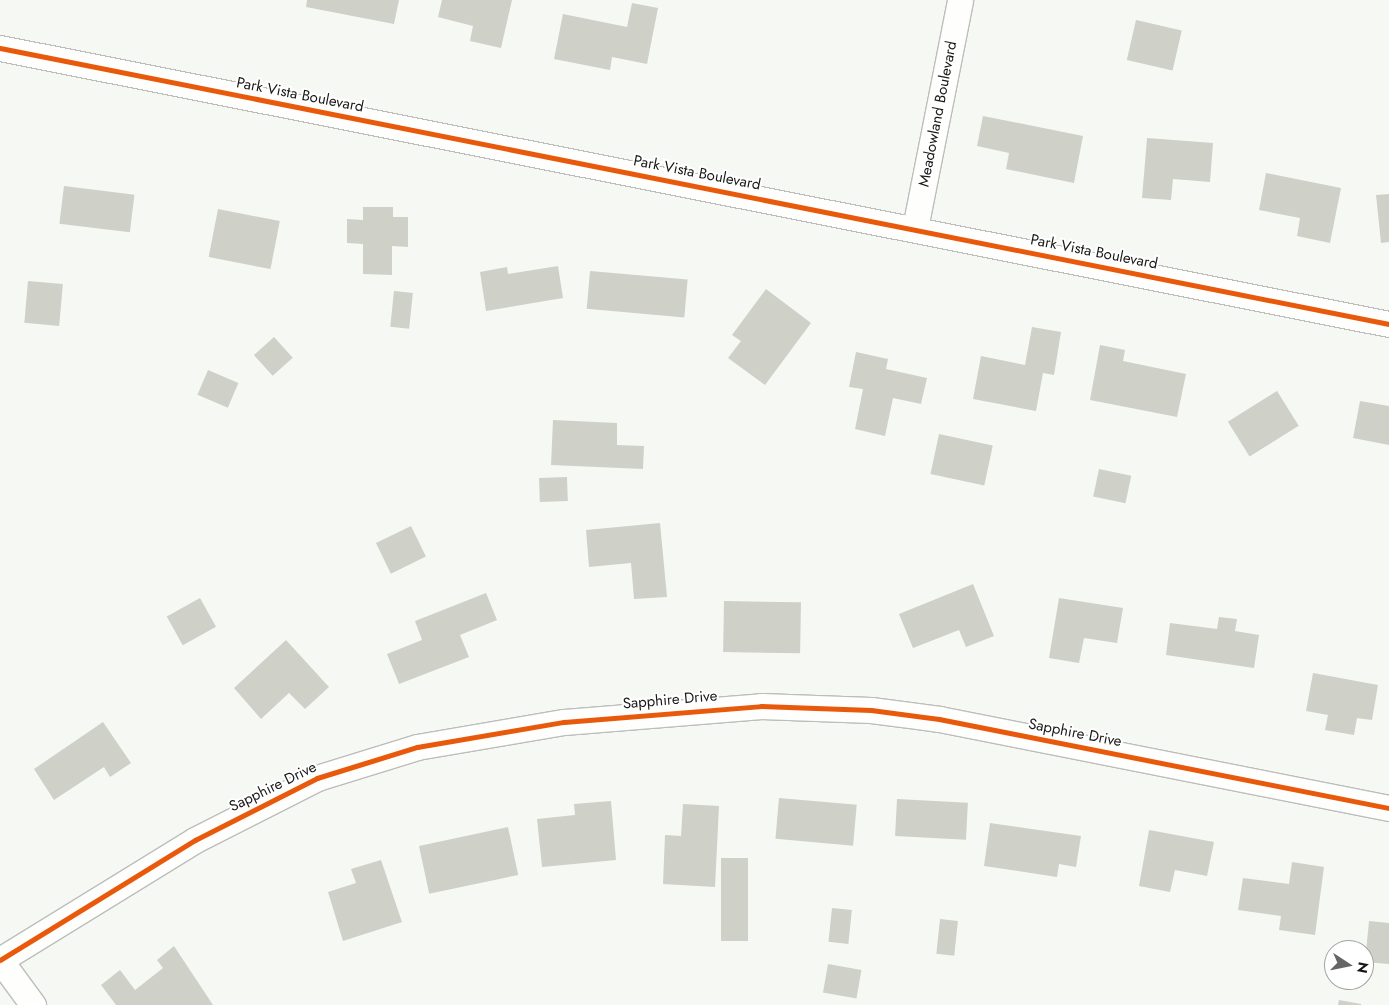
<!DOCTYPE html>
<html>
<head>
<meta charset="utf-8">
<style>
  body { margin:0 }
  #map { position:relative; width:1389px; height:1005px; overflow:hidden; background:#f6f8f4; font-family:Jost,sans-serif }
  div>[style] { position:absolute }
  .building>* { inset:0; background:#cfd0c8; transform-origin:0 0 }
  .roads { filter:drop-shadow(1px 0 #bdbebb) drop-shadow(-1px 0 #bdbebb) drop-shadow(0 1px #bdbebb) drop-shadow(0 -1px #bdbebb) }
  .minor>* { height:25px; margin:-12.5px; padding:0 12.5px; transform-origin:12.5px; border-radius:12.5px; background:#fefefd }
  .cycleway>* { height:5px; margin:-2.5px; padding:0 2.5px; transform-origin:2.5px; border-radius:2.5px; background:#e8590c }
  span { translate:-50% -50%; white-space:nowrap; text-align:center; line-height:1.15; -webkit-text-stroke:4px #fff; paint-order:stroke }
  .street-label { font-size:15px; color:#181917 }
  .north { position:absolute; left:1324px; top:940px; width:50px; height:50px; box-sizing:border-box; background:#fff; border:1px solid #a3a3a2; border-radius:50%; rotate:101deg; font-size:14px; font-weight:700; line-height:20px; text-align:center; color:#181917 }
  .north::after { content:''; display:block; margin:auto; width:18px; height:22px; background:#666764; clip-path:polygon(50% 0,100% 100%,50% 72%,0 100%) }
</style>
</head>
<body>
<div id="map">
  <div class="building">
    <i style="clip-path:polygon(307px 0,399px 0,394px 24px,306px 7px)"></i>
    <i style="clip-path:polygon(442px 0,512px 0,501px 48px,470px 41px,473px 26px,438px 17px)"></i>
    <i style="clip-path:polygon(632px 3px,658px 8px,647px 64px,612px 57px,610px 70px,554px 59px,563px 14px,627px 27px)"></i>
    <i style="left:1136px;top:20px;width:47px;height:41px;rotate:13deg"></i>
    <i style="clip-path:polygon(983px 116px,1083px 136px,1074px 183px,1006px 169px,1009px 153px,977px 146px)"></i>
    <i style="clip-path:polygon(1147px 138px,1213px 143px,1210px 182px,1173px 179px,1171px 200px,1142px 198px)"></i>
    <i style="clip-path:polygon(1266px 173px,1341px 188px,1330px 243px,1297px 236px,1300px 218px,1259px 210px)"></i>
    <i style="left:64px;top:186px;width:71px;height:38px;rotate:7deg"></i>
    <i style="clip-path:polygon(1389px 194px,1389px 242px,1381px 243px,1376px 195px)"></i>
    <i style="clip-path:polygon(363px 207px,393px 207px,393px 217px,408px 217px,408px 247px,392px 246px,392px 275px,363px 274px,363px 244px,347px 243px,347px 219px,363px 220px)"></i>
    <i style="left:218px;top:209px;width:63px;height:49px;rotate:11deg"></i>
    <i style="clip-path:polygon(558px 266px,563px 298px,486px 311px,480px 272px,507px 267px,508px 274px)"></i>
    <i style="left:590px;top:271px;width:98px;height:38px;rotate:5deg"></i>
    <i style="left:28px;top:281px;width:35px;height:42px;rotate:5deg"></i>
    <i style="clip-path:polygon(766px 289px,811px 323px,765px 385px,728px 358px,741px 341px,732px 335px)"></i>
    <i style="left:394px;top:291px;width:19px;height:36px;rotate:6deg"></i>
    <i style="clip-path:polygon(1032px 327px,1061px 332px,1054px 375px,1043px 373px,1036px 411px,973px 399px,981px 356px,1025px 365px)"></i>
    <i style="left:274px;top:337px;width:28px;height:27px;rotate:48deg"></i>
    <i style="clip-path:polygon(1100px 345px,1125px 350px,1123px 361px,1186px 374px,1177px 417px,1090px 400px)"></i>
    <i style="clip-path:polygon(856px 352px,888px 359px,886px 369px,927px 378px,921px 404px,893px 398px,885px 436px,855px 429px,863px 389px,849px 387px)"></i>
    <i style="left:208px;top:370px;width:33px;height:27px;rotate:23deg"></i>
    <i style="left:1277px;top:391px;width:41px;height:58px;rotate:58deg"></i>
    <i style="clip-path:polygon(1360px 401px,1389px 406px,1389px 445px,1353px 438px)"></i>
    <i style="clip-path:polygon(553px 420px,617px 423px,617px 445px,644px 446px,643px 469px,551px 465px)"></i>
    <i style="left:939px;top:434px;width:55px;height:41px;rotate:12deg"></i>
    <i style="left:1099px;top:469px;width:33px;height:28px;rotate:12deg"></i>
    <i style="left:567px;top:477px;width:24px;height:28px;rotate:88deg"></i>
    <i style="clip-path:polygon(660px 523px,667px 597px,634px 599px,631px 563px,589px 567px,586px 530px)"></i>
    <i style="left:411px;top:526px;width:34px;height:39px;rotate:64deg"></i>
    <i style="clip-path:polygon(973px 584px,994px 636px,966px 647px,959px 630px,913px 648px,899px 614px)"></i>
    <i style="clip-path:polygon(486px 593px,497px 620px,460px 635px,469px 657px,399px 684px,387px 654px,422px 640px,415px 621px)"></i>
    <i style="left:200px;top:598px;width:33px;height:38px;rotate:61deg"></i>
    <i style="clip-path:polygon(1059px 598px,1123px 608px,1117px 643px,1084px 638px,1079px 663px,1049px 658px)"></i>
    <i style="left:724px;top:601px;width:77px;height:51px;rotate:1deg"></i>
    <i style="clip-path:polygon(1219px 617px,1237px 619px,1235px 631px,1259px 635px,1254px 668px,1166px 655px,1170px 623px,1217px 629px)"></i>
    <i style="clip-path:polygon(286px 640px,329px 687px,305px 709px,289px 693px,261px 719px,234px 688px)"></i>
    <i style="clip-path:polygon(1313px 673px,1378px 685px,1372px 720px,1357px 718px,1354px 735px,1325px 730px,1328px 715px,1306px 711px)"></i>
    <i style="clip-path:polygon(103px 722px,131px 763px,110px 777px,104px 767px,54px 800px,34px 769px)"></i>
    <i style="left:779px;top:798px;width:78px;height:41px;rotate:5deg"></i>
    <i style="left:897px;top:799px;width:71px;height:37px;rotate:3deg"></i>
    <i style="clip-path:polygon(611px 801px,616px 860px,542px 867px,537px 819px,575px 815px,574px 804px)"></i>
    <i style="clip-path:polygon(683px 804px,719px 806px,715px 887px,663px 884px,665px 835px,681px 836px)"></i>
    <i style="clip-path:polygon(990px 823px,1081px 836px,1076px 867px,1059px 864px,1057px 877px,984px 866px)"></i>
    <i style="left:508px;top:827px;width:49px;height:91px;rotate:78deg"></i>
    <i style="clip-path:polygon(1149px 830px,1214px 842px,1207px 876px,1175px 870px,1170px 892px,1139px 886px)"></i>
    <i style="left:721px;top:858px;width:27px;height:83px"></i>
    <i style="clip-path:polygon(381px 860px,402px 922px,343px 941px,328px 892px,356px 883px,351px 869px)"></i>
    <i style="clip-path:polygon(1292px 862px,1324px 867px,1315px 935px,1279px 930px,1281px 916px,1238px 910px,1243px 878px,1289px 884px)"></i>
    <i style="left:832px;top:908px;width:20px;height:34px;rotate:6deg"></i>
    <i style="left:940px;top:919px;width:18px;height:35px;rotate:6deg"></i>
    <i style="clip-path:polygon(1369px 921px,1389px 923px,1389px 964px,1365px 962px)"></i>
    <i style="clip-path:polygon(174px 946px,213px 1005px,116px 1005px,101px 985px,120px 970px,135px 990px,163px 968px,157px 960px)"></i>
    <i style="left:828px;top:964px;width:34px;height:29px;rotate:10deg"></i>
    <i style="clip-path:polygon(1339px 1000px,1361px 1004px,1361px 1005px,1338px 1005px)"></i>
  </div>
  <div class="roads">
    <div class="minor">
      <i style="left:0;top:48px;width:1416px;rotate:11.24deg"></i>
      <i style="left:915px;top:228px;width:232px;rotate:-78.8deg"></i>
      <i style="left:0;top:960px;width:229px;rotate:-31.6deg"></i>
      <i style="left:195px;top:840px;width:137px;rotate:-26.9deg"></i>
      <i style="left:317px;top:778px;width:105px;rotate:-17.2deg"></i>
      <i style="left:417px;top:747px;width:149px;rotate:-9.7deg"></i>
      <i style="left:564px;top:722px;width:198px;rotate:-4.6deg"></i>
      <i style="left:761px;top:706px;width:110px;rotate:2.1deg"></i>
      <i style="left:871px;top:710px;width:69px;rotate:7.5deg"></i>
      <i style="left:939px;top:719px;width:459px;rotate:11.2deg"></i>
      <i style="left:0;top:960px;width:56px;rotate:53.7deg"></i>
    </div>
  </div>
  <div class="cycleway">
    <i style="left:0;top:48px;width:1416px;rotate:11.24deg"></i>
    <i style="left:0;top:960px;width:229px;rotate:-31.6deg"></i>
    <i style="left:195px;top:840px;width:137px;rotate:-26.9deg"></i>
    <i style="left:317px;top:778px;width:105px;rotate:-17.2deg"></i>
    <i style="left:417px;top:747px;width:149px;rotate:-9.7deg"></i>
    <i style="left:564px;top:722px;width:198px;rotate:-4.6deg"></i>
    <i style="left:761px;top:706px;width:110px;rotate:2.1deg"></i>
    <i style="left:871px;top:710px;width:69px;rotate:7.5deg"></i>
    <i style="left:939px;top:719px;width:459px;rotate:11.2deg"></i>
  </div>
  <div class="street-label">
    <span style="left:300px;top:95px;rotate:11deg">Park Vista Boulevard</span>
    <span style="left:938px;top:114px;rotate:-79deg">Meadowland Boulevard</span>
    <span style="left:697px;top:173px;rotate:11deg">Park Vista Boulevard</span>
    <span style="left:1094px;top:252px;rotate:11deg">Park Vista Boulevard</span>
    <span style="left:670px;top:700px;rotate:-5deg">Sapphire Drive</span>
    <span style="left:1075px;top:733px;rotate:11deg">Sapphire Drive</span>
    <span style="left:273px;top:787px;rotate:-26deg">Sapphire Drive</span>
  </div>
  <div class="north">N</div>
</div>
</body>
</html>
